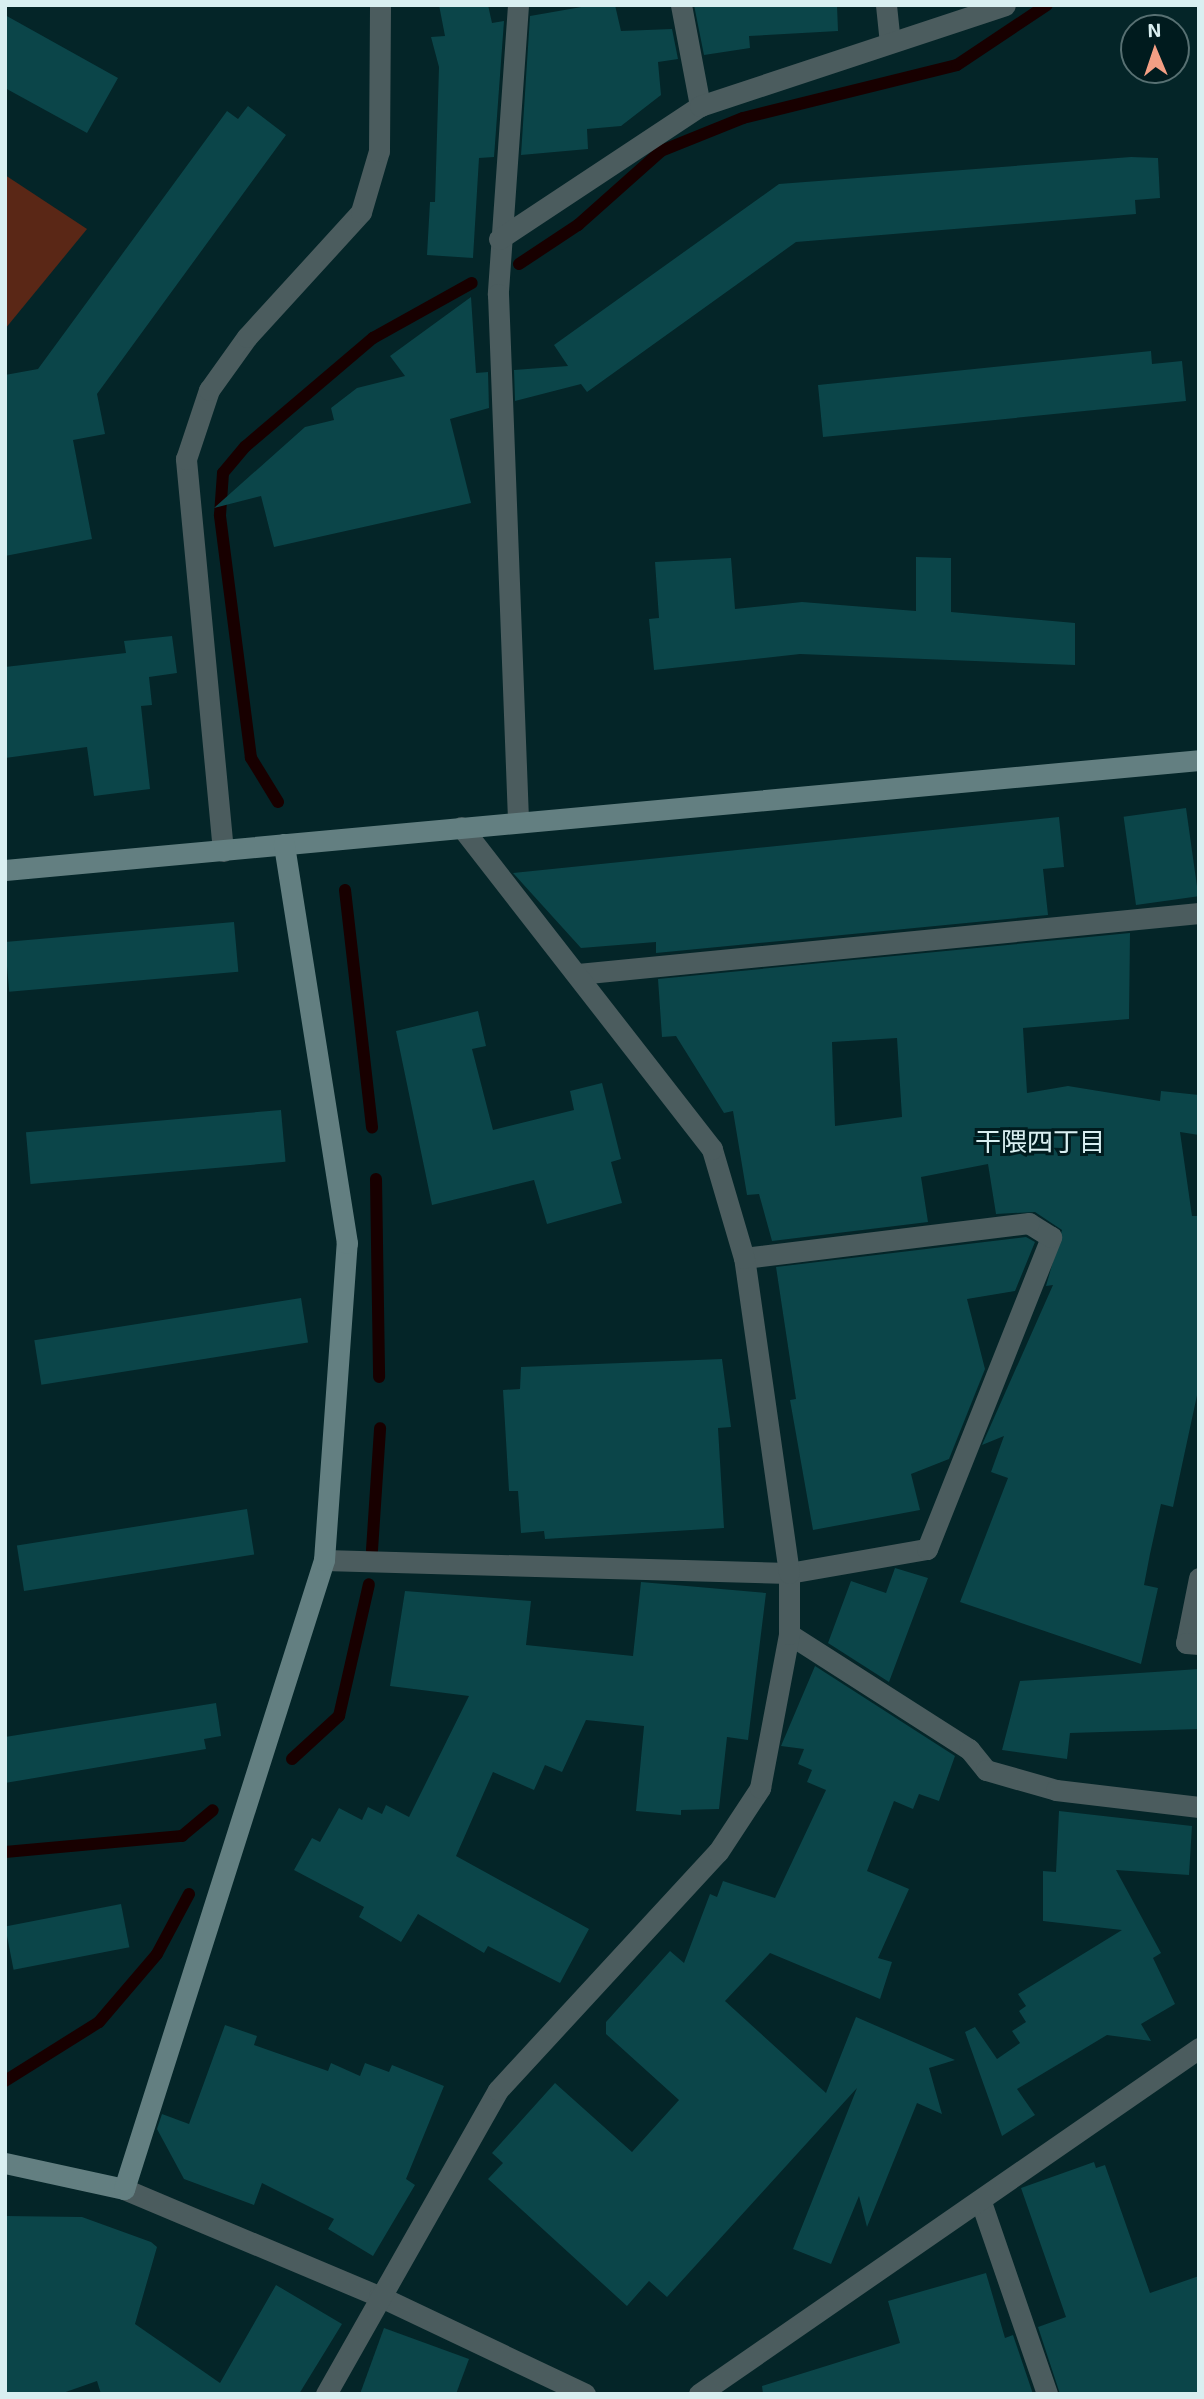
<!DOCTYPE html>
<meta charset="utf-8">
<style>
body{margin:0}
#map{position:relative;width:1204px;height:2399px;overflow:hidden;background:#042528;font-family:"Exo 2","Noto Sans JP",sans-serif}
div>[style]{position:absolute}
.green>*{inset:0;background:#5a2716}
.stream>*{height:12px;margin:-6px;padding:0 6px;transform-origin:6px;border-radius:6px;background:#180000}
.building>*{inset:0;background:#0b4549;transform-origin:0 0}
.street>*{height:21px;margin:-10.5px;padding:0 10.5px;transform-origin:10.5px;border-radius:10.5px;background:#4b5c5e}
.secondary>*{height:21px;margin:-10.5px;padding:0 10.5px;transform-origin:10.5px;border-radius:10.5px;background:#637f81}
span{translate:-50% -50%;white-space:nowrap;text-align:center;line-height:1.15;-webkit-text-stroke:6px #001b1e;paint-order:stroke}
.neighbourhood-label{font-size:26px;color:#d9eff1}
.frame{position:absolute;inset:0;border:7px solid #d9eff1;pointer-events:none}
.north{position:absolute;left:1120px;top:14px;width:70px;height:70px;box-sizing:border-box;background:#001b1e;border:2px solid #577072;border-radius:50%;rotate:358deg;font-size:19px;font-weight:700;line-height:28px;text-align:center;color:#d9eff1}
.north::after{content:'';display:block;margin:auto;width:24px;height:32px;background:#f39f84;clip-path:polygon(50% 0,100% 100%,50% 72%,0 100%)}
</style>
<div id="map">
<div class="green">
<div style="clip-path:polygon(5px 175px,87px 229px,5px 329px)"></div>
</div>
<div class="stream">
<div style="left:519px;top:264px;width:71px;rotate:-33.5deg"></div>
<div style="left:578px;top:225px;width:111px;rotate:-41.7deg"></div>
<div style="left:661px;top:151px;width:88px;rotate:-21.9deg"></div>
<div style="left:743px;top:118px;width:220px;rotate:-13.9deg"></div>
<div style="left:957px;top:65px;width:108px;rotate:-33.7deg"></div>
<div style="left:278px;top:802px;width:52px;rotate:-121.5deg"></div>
<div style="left:251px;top:758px;width:245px;rotate:-97.3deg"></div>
<div style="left:220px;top:515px;width:42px;rotate:-85.9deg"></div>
<div style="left:223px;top:473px;width:35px;rotate:-50deg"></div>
<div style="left:246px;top:446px;width:167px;rotate:-40.4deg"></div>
<div style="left:373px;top:338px;width:113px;rotate:-29.1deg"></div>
<div style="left:345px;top:890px;width:239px;rotate:83.5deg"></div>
<div style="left:376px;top:1179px;width:198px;rotate:89.1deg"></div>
<div style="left:372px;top:1550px;width:122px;rotate:-86.2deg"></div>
<div style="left:292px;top:1759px;width:64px;rotate:-42.5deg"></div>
<div style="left:339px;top:1716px;width:135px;rotate:-77.2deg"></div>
<div style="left:5px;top:1852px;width:178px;rotate:-5.2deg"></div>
<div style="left:182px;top:1836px;width:40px;rotate:-40deg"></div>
<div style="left:5px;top:2081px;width:111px;rotate:-32.1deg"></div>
<div style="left:99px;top:2022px;width:89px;rotate:-49.5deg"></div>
<div style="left:157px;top:1954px;width:68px;rotate:-61.9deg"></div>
</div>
<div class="building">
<div style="clip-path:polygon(439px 5px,488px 5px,492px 23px,504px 21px,494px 157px,479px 158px,473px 258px,427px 255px,430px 202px,435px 202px,439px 67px,431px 37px,445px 36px)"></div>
<div style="clip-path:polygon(593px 5px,615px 5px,621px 31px,672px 29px,678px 59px,658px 62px,661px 95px,621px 126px,587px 129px,588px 149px,521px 155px,530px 16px)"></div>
<div style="clip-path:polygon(694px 5px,837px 5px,838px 31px,749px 36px,750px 48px,704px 55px)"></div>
<div style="clip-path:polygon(5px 15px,118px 78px,87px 133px,5px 88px)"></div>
<div style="clip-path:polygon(248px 106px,286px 135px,97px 394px,105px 434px,73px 440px,92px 539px,5px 556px,5px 375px,38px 369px,227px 111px,238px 119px)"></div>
<div style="clip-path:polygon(1131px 157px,1158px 158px,1160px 198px,1135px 200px,1136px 214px,796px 242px,587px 392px,581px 384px,515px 401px,514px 370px,568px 366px,554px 345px,779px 184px)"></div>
<div style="clip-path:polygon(471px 297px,476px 373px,488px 372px,489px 408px,450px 419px,471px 503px,274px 547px,261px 496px,214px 508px,305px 427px,334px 420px,331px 408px,357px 388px,405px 376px,390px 356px)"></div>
<div style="clip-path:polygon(1151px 351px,1152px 364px,1182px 361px,1186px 401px,823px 437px,818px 385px)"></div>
<div style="clip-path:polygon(916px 557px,951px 558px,951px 612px,1075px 623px,1075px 665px,800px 654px,654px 670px,649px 619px,659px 618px,655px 562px,731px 558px,735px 609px,802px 602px,916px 611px)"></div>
<div style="clip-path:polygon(172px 636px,177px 673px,149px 677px,152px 705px,141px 706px,150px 789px,94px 796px,87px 747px,5px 758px,5px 667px,126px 653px,124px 641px)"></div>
<div style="left:1186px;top:808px;width:89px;height:63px;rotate:82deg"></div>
<div style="clip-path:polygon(1059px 817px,1064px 867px,1043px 869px,1048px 915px,656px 953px,656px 942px,581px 948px,513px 873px)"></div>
<div style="left:234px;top:922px;width:50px;height:230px;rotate:85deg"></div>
<div style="clip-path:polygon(evenodd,1130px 933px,1129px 1019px,1023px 1028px,1027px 1093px,1068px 1086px,1160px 1101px,1161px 1091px,1199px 1095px,1199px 1135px,1180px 1132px,1192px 1216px,1199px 1216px,1199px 1386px,1173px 1507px,1161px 1504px,1150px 1554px,1144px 1585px,1158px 1588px,1141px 1664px,960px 1602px,1008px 1478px,991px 1472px,1004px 1436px,982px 1445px,1053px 1285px,1046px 1286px,1062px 1230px,1035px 1212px,996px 1214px,988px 1164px,921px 1177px,928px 1222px,772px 1241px,759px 1194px,747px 1195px,733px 1111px,724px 1113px,676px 1036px,662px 1037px,658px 979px,1130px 933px,897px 1038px,902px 1117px,835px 1126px,832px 1042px,897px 1038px)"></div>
<div style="clip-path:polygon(478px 1011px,486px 1046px,472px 1049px,493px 1130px,574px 1110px,570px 1091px,602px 1083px,621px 1159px,611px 1162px,622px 1203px,547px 1224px,534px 1180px,432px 1205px,396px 1031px)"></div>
<div style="left:281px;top:1110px;width:52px;height:256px;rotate:85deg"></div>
<div style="clip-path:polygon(1026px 1237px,1035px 1242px,1015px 1291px,967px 1299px,985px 1369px,949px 1459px,911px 1474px,920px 1510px,813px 1530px,790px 1400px,796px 1399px,776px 1267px)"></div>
<div style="left:301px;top:1298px;width:45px;height:270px;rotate:81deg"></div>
<div style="clip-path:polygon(722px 1359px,731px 1427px,718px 1428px,724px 1528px,545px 1539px,544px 1531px,521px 1533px,518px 1491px,509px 1491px,503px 1390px,520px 1389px,521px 1367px)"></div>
<div style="left:247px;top:1509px;width:46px;height:233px;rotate:81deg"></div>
<div style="clip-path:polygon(895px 1568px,928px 1578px,889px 1682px,828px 1643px,851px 1581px,886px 1593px)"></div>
<div style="clip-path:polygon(641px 1582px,766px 1593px,748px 1740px,727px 1737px,719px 1809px,681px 1810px,681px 1815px,636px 1811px,644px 1726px,586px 1720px,562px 1772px,545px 1765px,534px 1790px,493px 1772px,456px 1856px,589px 1929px,560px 1983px,488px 1946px,484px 1953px,418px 1914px,401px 1942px,359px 1917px,364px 1907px,294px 1870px,312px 1838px,320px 1842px,339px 1808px,362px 1820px,368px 1807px,382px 1814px,386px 1805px,409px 1817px,469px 1696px,390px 1686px,405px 1591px,531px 1601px,526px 1645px,633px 1656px)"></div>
<div style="clip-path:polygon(815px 1666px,955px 1756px,939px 1801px,919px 1794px,913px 1809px,894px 1801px,867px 1871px,909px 1889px,878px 1958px,892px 1962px,880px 1999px,770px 1953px,725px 2001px,826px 2093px,856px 2017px,955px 2060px,929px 2068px,942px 2114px,917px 2103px,867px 2227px,859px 2196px,831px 2264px,793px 2249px,857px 2088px,667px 2297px,649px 2281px,627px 2306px,488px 2179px,503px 2163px,492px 2153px,555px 2083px,632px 2152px,679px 2100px,606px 2034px,606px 2022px,670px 1951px,684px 1963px,710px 1894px,717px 1897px,723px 1881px,775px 1898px,826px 1790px,807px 1782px,812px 1770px,798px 1764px,804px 1749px,781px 1746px)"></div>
<div style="clip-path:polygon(1199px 1669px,1199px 1729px,1070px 1733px,1067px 1759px,1002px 1750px,1020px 1681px)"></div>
<div style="clip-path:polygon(216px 1703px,221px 1736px,204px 1739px,206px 1749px,5px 1783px,5px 1737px)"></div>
<div style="clip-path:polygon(1059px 1811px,1192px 1826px,1189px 1875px,1116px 1870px,1161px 1953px,1153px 1958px,1175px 2004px,1141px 2024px,1151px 2041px,1107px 2035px,1017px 2089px,1035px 2115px,1002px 2136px,965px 2032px,975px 2027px,997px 2059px,1020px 2043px,1012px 2031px,1026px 2022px,1019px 2011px,1026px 2006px,1018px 1994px,1122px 1930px,1043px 1921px,1043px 1871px,1056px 1872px)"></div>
<div style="left:121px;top:1904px;width:44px;height:118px;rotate:79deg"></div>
<div style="clip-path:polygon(225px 2025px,257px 2036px,254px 2045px,328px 2071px,331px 2063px,360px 2076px,365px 2063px,389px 2072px,392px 2065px,444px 2086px,406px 2179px,415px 2185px,373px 2256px,328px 2229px,334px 2219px,262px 2183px,254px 2205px,184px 2179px,157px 2129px,162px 2114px,189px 2124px)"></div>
<div style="clip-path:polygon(1094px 2162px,1096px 2168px,1105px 2165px,1150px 2293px,1199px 2276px,1199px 2394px,1060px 2394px,1038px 2327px,1066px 2317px,1021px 2188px)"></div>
<div style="clip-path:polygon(5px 2216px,82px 2217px,151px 2242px,157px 2247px,135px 2324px,220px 2383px,276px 2285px,342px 2324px,299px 2394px,101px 2394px,97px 2381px,60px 2394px,5px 2394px)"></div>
<div style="clip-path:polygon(986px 2273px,1005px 2338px,1013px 2335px,1033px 2394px,763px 2394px,762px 2386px,900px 2343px,888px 2301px)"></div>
<div style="clip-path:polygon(384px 2328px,469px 2359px,456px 2394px,360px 2394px)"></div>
</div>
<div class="street">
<div style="left:518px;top:5px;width:290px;rotate:94deg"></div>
<div style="left:498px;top:294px;width:525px;rotate:87.82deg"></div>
<div style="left:681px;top:5px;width:103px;rotate:79.3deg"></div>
<div style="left:886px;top:5px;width:37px;rotate:84deg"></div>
<div style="left:499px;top:239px;width:241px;rotate:-33.5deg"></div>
<div style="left:700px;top:106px;width:321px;rotate:-18.3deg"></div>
<div style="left:223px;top:851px;width:394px;rotate:-95.4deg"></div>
<div style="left:186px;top:459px;width:73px;rotate:-71.6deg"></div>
<div style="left:209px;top:390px;width:65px;rotate:-54.4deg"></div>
<div style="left:247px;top:337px;width:169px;rotate:-47.6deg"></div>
<div style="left:361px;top:212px;width:64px;rotate:-73.6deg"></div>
<div style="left:379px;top:151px;width:146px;rotate:-89.6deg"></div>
<div style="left:578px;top:974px;width:624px;rotate:-5.61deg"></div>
<div style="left:324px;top:1560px;width:465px;rotate:1.6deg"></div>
<div style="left:789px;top:1573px;width:140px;rotate:-9.9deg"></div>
<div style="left:927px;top:1549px;width:336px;rotate:-68.3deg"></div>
<div style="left:1051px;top:1237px;width:26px;rotate:-148deg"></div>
<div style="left:1029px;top:1223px;width:287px;rotate:173deg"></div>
<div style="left:1199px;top:1578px;width:66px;rotate:101.3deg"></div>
<div style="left:1186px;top:1643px;width:13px;rotate:4deg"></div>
<div style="left:789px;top:1634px;width:214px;rotate:32.6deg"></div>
<div style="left:969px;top:1749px;width:27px;rotate:51deg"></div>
<div style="left:986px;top:1770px;width:73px;rotate:15.9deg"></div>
<div style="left:1056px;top:1790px;width:144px;rotate:6.8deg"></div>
<div style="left:124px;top:2189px;width:277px;rotate:22.8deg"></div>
<div style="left:379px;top:2296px;width:228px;rotate:25.4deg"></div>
<div style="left:981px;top:2202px;width:203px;rotate:71deg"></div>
<div style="left:326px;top:2394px;width:349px;rotate:-60.5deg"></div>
<div style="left:498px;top:2090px;width:324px;rotate:-47.3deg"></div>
<div style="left:718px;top:1852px;width:77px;rotate:-56.7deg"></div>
<div style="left:760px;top:1788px;width:157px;rotate:-79.3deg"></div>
<div style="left:789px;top:1634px;width:61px;rotate:-90deg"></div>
<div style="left:789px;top:1573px;width:318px;rotate:-98.1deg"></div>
<div style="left:744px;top:1258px;width:114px;rotate:-106.4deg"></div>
<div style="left:712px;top:1149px;width:408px;rotate:-127.9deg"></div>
<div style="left:699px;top:2394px;width:608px;rotate:-34.68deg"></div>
</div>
<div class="secondary">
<div style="left:5px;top:870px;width:1199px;rotate:-5.26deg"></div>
<div style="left:5px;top:2163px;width:122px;rotate:12.3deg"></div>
<div style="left:124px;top:2189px;width:660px;rotate:-72.36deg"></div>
<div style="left:324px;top:1560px;width:318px;rotate:-85.9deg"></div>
<div style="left:347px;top:1243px;width:404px;rotate:-99deg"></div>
</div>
<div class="neighbourhood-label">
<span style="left:1040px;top:1141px">干隈四丁目</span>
</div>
<div class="frame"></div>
<div class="north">N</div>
</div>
